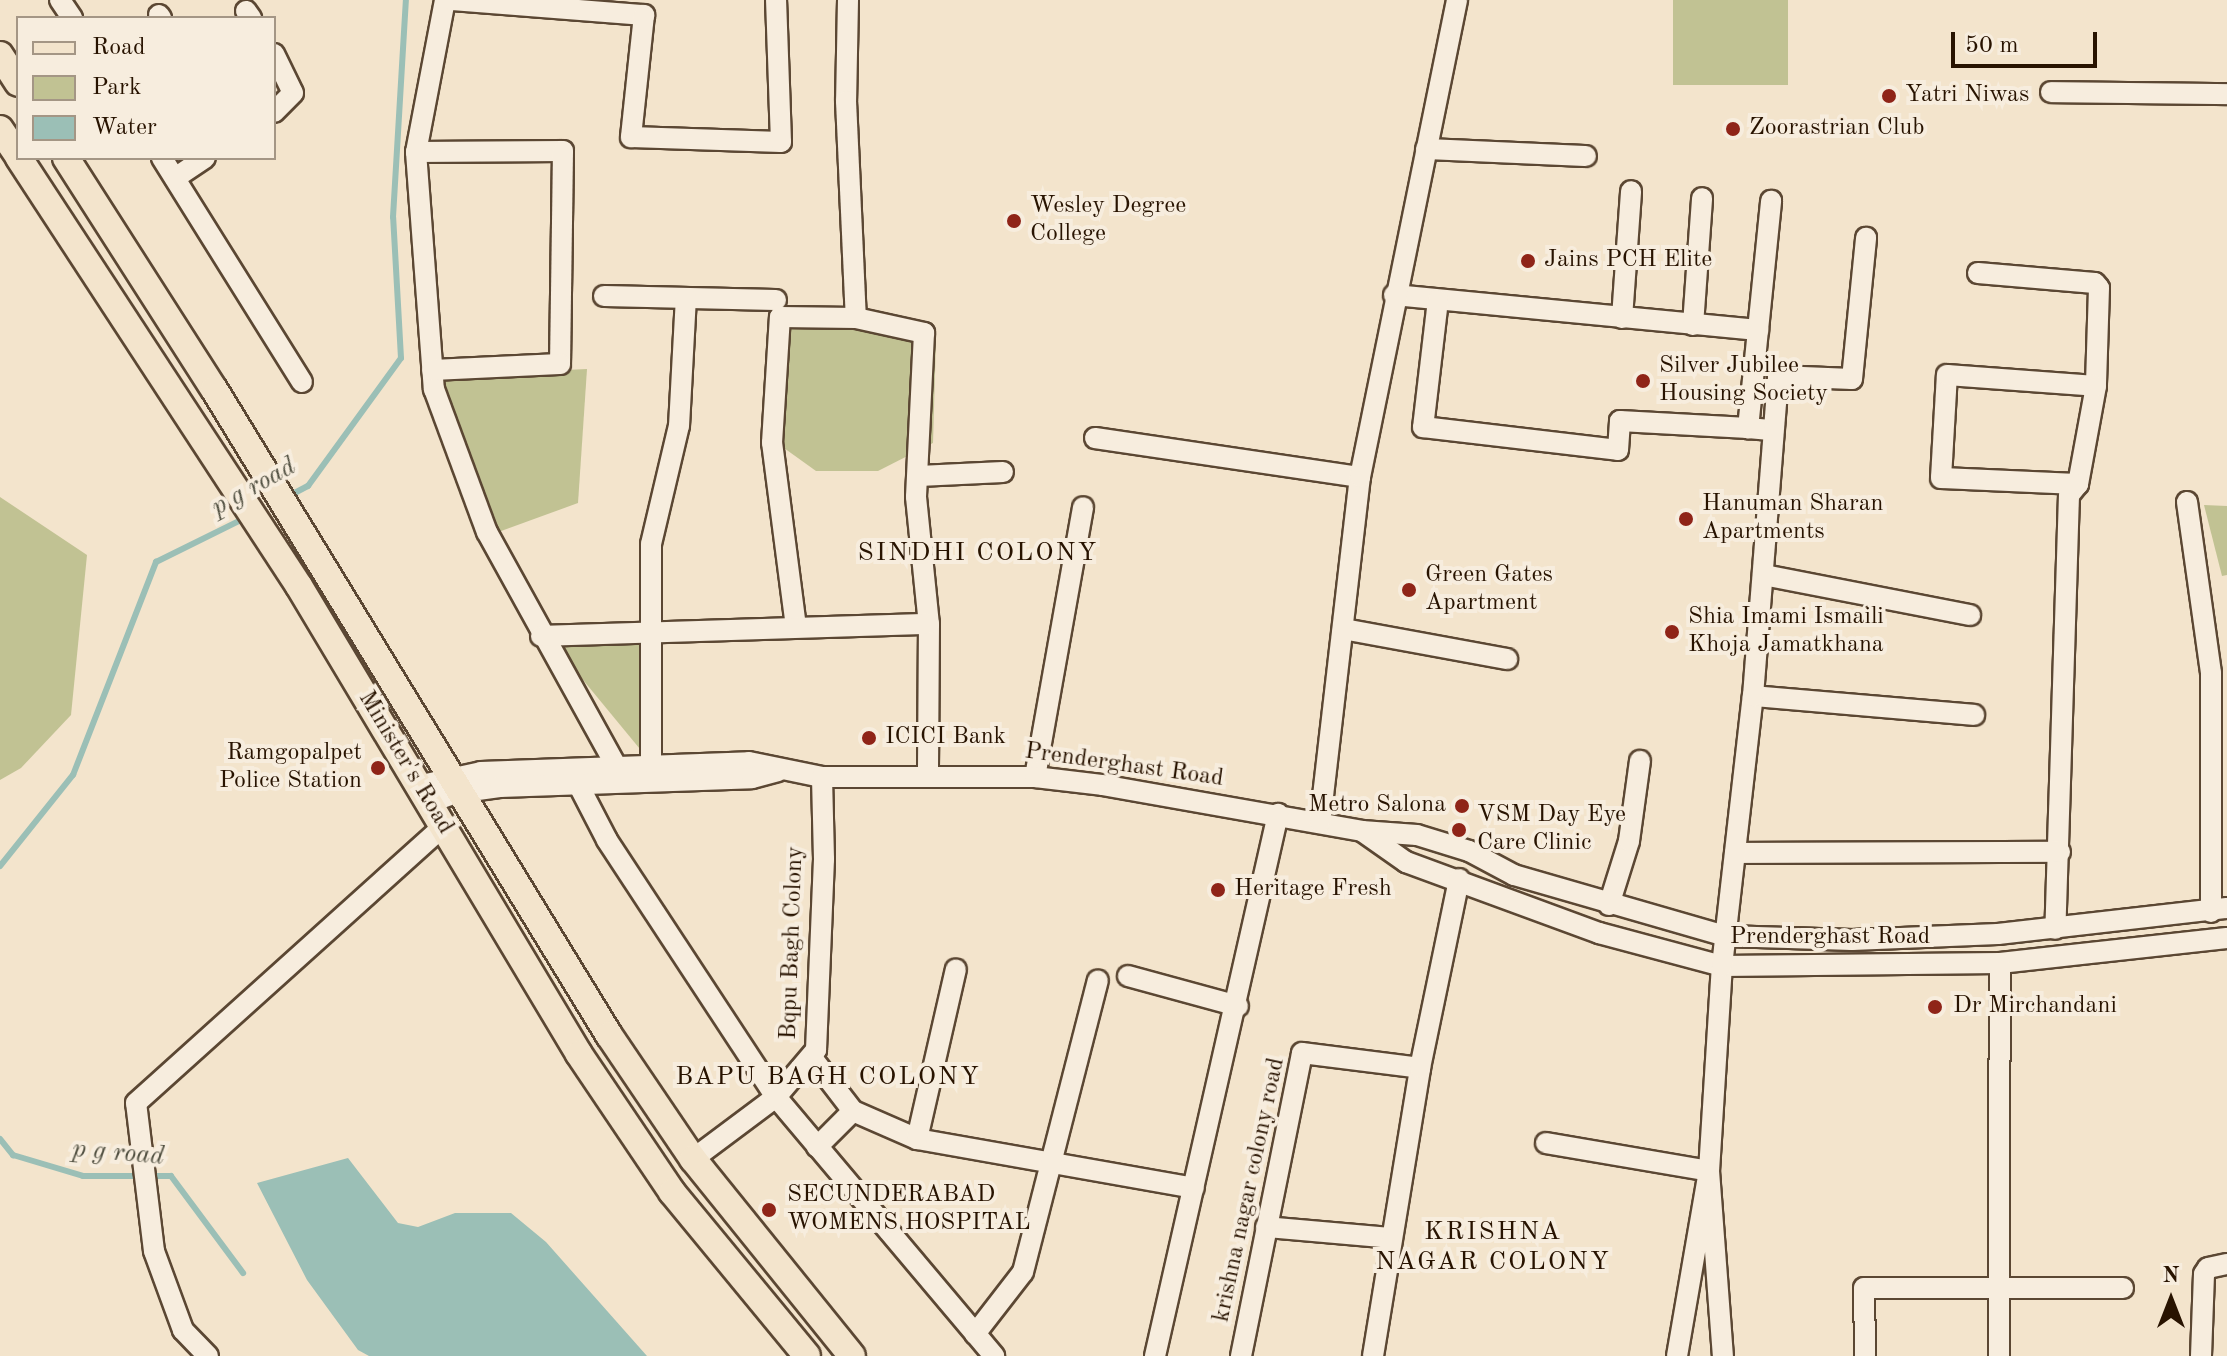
<!DOCTYPE html>
<style>
body{margin:0}
#map{position:relative;width:2227px;height:1356px;overflow:hidden;background:#f3e4cc;font-family:"Old Standard TT",serif}
div>[style]{position:absolute}
.green>*{inset:0;background:#c1c293;transform-origin:0 0}
.water>*{inset:0;background:#9bbfb6}
.stream>*{height:6px;margin:-3px;padding:0 3px;transform-origin:3px;border-radius:3px;background:#9bbfb6}
.roads{filter:drop-shadow(2px 0 #5b4733) drop-shadow(-2px 0 #5b4733) drop-shadow(0 2px #5b4733) drop-shadow(0 -2px #5b4733)}
.minor>*{height:20px;margin:-10px;padding:0 10px;transform-origin:10px;border-radius:10px;background:#f7edde}
.major>*{height:26px;margin:-13px;padding:0 13px;transform-origin:13px;border-radius:13px;background:#f3e4cc}
.dots>*{width:22px;height:22px;translate:-50% -50%;box-sizing:border-box;border:4px solid #f7edde;border-radius:50%}
span{translate:-50% -50%;white-space:nowrap;text-align:center;line-height:1.15;-webkit-text-stroke:8px #f7edde;paint-order:stroke}
.poi-label{font-size:24px;color:#281300}
.left{translate:0 -50%;text-align:left}
.right{translate:-100% -50%;text-align:right}
.street-label{font-size:24px;color:#281300}
.water-label{font-size:26px;color:#504f40;font-style:italic}
.neighbourhood-label{font-size:26px;color:#281300;letter-spacing:2px}
.legend{position:absolute;left:16px;top:16px;width:260px;height:144px;box-sizing:border-box;background:#f7edde;border:2px solid #a49685;margin:0;padding:10px 14px;list-style:none;font-size:24px;color:#281300}
.legend li{display:flex;align-items:center;gap:16px;height:40px}
.legend b{width:40px;border:2px solid #a49685}
.north{position:absolute;left:2131px;top:1260px;width:80px;height:80px;-webkit-text-stroke:6px #f7edde;paint-order:stroke;rotate:0deg;font-size:22px;font-weight:700;line-height:32px;text-align:center;color:#281300}
.north::after{content:'';display:block;margin:auto;width:28px;height:36px;background:#281300;clip-path:polygon(50% 0,100% 100%,50% 72%,0 100%)}
.scale{position:absolute;left:1951px;top:32px;width:146px;height:36px;box-sizing:border-box;border:4px solid #281300;border-top:0;padding-left:10px;font-size:24px;line-height:28px;white-space:nowrap;color:#281300;-webkit-text-stroke:6px #f7edde;paint-order:stroke}
</style>
<div id="map">
<div class="green">
<div style="left:1673px;top:0;width:115px;height:85px"></div>
<div style="clip-path:polygon(783px 322px,857px 324px,936px 339px,933px 443px,878px 471px,816px 471px,777px 443px)"></div>
<div style="clip-path:polygon(587px 369px,578px 503px,493px 534px,437px 376px)"></div>
<div style="clip-path:polygon(0 497px,87px 555px,71px 715px,21px 768px,0 780px)"></div>
<div style="clip-path:polygon(2204px 505px,2227px 506px,2227px 575px,2222px 576px)"></div>
<div style="clip-path:polygon(644px 630px,649px 760px,546px 635px)"></div>
</div>
<div class="water">
<div style="clip-path:polygon(348px 1158px,398px 1223px,418px 1227px,455px 1213px,511px 1213px,546px 1242px,647px 1356px,369px 1356px,358px 1350px,307px 1280px,257px 1183px)"></div>
</div>
<div class="stream">
<div style="left:287px;top:497px;width:24px;rotate:-28deg"></div>
<div style="left:308px;top:486px;width:158px;rotate:-54deg"></div>
<div style="left:401px;top:358px;width:141px;rotate:-93.2deg"></div>
<div style="left:393px;top:217px;width:217px;rotate:-86.6deg"></div>
<div style="left:0;top:866px;width:117px;rotate:-51.3deg"></div>
<div style="left:73px;top:775px;width:229px;rotate:-68.7deg"></div>
<div style="left:156px;top:562px;width:99px;rotate:-26.3deg"></div>
<div style="left:0;top:1139px;width:21px;rotate:51deg"></div>
<div style="left:13px;top:1155px;width:73px;rotate:16.7deg"></div>
<div style="left:83px;top:1176px;width:88px"></div>
<div style="left:171px;top:1176px;width:121px;rotate:53.4deg"></div>
</div>
<div class="roads">
<div class="minor">
<div style="left:60px;top:0;width:22px;rotate:56deg"></div>
<div style="left:445px;top:0;width:155px;rotate:100.8deg"></div>
<div style="left:416px;top:152px;width:238px;rotate:85.7deg"></div>
<div style="left:434px;top:389px;width:153px;rotate:69.7deg"></div>
<div style="left:487px;top:532px;width:267px;rotate:61.1deg"></div>
<div style="left:452px;top:0;width:193px;rotate:4.5deg"></div>
<div style="left:644px;top:15px;width:123px;rotate:96.1deg"></div>
<div style="left:631px;top:137px;width:150px;rotate:1.9deg"></div>
<div style="left:781px;top:142px;width:142px;rotate:-92deg"></div>
<div style="left:848px;top:0;width:101px;rotate:91.1deg"></div>
<div style="left:846px;top:101px;width:217px;rotate:87.4deg"></div>
<div style="left:246px;top:11px;width:9px;rotate:54deg"></div>
<div style="left:159px;top:15px;width:4px;rotate:56deg"></div>
<div style="left:274px;top:54px;width:43px;rotate:64deg"></div>
<div style="left:293px;top:93px;width:27px;rotate:135deg"></div>
<div style="left:2051px;top:92px;width:176px;rotate:0.7deg"></div>
<div style="left:1426px;top:149px;width:160px;rotate:2.5deg"></div>
<div style="left:416px;top:152px;width:147px;rotate:-0.4deg"></div>
<div style="left:563px;top:151px;width:213px;rotate:90.8deg"></div>
<div style="left:560px;top:364px;width:128px;rotate:177.3deg"></div>
<div style="left:162px;top:158px;width:264px;rotate:58deg"></div>
<div style="left:175px;top:178px;width:36px;rotate:-34deg"></div>
<div style="left:1978px;top:273px;width:117px;rotate:4.9deg"></div>
<div style="left:2095px;top:283px;width:6px;rotate:51deg"></div>
<div style="left:2099px;top:288px;width:98px;rotate:91.8deg"></div>
<div style="left:2096px;top:386px;width:100px;rotate:100.4deg"></div>
<div style="left:2078px;top:484px;width:14px;rotate:129deg"></div>
<div style="left:2069px;top:495px;width:434px;rotate:91.8deg"></div>
<div style="left:1394px;top:295px;width:366px;rotate:5.5deg"></div>
<div style="left:1758px;top:330px;width:99px;rotate:95.8deg"></div>
<div style="left:1748px;top:428px;width:25px;rotate:5deg"></div>
<div style="left:604px;top:296px;width:172px;rotate:1.3deg"></div>
<div style="left:1438px;top:300px;width:128px;rotate:96.7deg"></div>
<div style="left:1423px;top:427px;width:196px;rotate:6.7deg"></div>
<div style="left:1618px;top:450px;width:29px;rotate:-86deg"></div>
<div style="left:1620px;top:421px;width:128px;rotate:3.1deg"></div>
<div style="left:1622px;top:318px;width:127px;rotate:-85.9deg"></div>
<div style="left:1693px;top:325px;width:127px;rotate:-85.9deg"></div>
<div style="left:1758px;top:330px;width:130px;rotate:-84.2deg"></div>
<div style="left:1095px;top:438px;width:268px;rotate:8.4deg"></div>
<div style="left:919px;top:476px;width:84px;rotate:-2.7deg"></div>
<div style="left:2078px;top:484px;width:137px;rotate:-177.5deg"></div>
<div style="left:1941px;top:478px;width:103px;rotate:-86.7deg"></div>
<div style="left:1947px;top:375px;width:149px;rotate:4.2deg"></div>
<div style="left:2187px;top:502px;width:173px;rotate:82deg"></div>
<div style="left:2211px;top:673px;width:239px;rotate:90deg"></div>
<div style="left:1764px;top:575px;width:210px;rotate:11deg"></div>
<div style="left:796px;top:627px;width:186px;rotate:-97.4deg"></div>
<div style="left:772px;top:443px;width:126px;rotate:-86.4deg"></div>
<div style="left:780px;top:317px;width:76px;rotate:0.8deg"></div>
<div style="left:856px;top:318px;width:70px;rotate:12.4deg"></div>
<div style="left:924px;top:333px;width:164px;rotate:92.8deg"></div>
<div style="left:916px;top:497px;width:128px;rotate:84.2deg"></div>
<div style="left:929px;top:624px;width:152px;rotate:90.4deg"></div>
<div style="left:1343px;top:629px;width:167px;rotate:10.4deg"></div>
<div style="left:541px;top:636px;width:388px;rotate:-1.8deg"></div>
<div style="left:1753px;top:696px;width:222px;rotate:4.9deg"></div>
<div style="left:651px;top:766px;width:222px;rotate:-90deg"></div>
<div style="left:651px;top:544px;width:121px;rotate:-76.7deg"></div>
<div style="left:679px;top:426px;width:128px;rotate:-86.9deg"></div>
<div style="left:1035px;top:777px;width:274px;rotate:-79.9deg"></div>
<div style="left:578px;top:784px;width:63px;rotate:62.6deg"></div>
<div style="left:607px;top:840px;width:308px;rotate:56.7deg"></div>
<div style="left:776px;top:1097px;width:339px;rotate:49.9deg"></div>
<div style="left:417px;top:786px;width:66px;rotate:-12.3deg"></div>
<div style="left:481px;top:772px;width:268px;rotate:-2.1deg"></div>
<div style="left:749px;top:762px;width:75px;rotate:11.6deg"></div>
<div style="left:822px;top:777px;width:213px"></div>
<div style="left:1035px;top:777px;width:67px;rotate:6.8deg"></div>
<div style="left:1102px;top:785px;width:264px;rotate:10deg"></div>
<div style="left:1362px;top:831px;width:55px;rotate:4.2deg"></div>
<div style="left:1417px;top:835px;width:54px;rotate:17.1deg"></div>
<div style="left:1469px;top:851px;width:51px;rotate:28.1deg"></div>
<div style="left:1514px;top:875px;width:220px;rotate:16.1deg"></div>
<div style="left:1725px;top:936px;width:127px;rotate:1.8deg"></div>
<div style="left:1852px;top:940px;width:146px;rotate:-2.4deg"></div>
<div style="left:1998px;top:934px;width:230px;rotate:-6.5deg"></div>
<div style="left:428px;top:803px;width:30px;rotate:-20deg"></div>
<div style="left:456px;top:793px;width:44px;rotate:-7.8deg"></div>
<div style="left:500px;top:787px;width:252px;rotate:-2deg"></div>
<div style="left:752px;top:778px;width:27px;rotate:-15deg"></div>
<div style="left:1320px;top:822px;width:347px;rotate:-83.4deg"></div>
<div style="left:1360px;top:477px;width:487px;rotate:-78.5deg"></div>
<div style="left:1362px;top:831px;width:54px;rotate:35.2deg"></div>
<div style="left:1406px;top:862px;width:206px;rotate:20.2deg"></div>
<div style="left:1599px;top:933px;width:127px;rotate:15deg"></div>
<div style="left:1722px;top:966px;width:278px;rotate:-0.6deg"></div>
<div style="left:2000px;top:963px;width:228px;rotate:-6.3deg"></div>
<div style="left:1735px;top:853px;width:325px;rotate:-0.2deg"></div>
<div style="left:1609px;top:905px;width:67px;rotate:-72.6deg"></div>
<div style="left:1629px;top:841px;width:81px;rotate:-82.2deg"></div>
<div style="left:1128px;top:976px;width:114px;rotate:15.3deg"></div>
<div style="left:813px;top:1059px;width:66px;rotate:52.4deg"></div>
<div style="left:853px;top:1111px;width:70px;rotate:23.6deg"></div>
<div style="left:917px;top:1139px;width:281px;rotate:10deg"></div>
<div style="left:917px;top:1139px;width:174px;rotate:-77.1deg"></div>
<div style="left:1546px;top:1143px;width:165px;rotate:9.7deg"></div>
<div style="left:1709px;top:1171px;width:186px;rotate:85.7deg"></div>
<div style="left:817px;top:1147px;width:51px;rotate:-45deg"></div>
<div style="left:693px;top:1159px;width:104px;rotate:-36.8deg"></div>
<div style="left:776px;top:1097px;width:62px;rotate:-49.6deg"></div>
<div style="left:816px;top:1050px;width:191px;rotate:-87.6deg"></div>
<div style="left:824px;top:859px;width:82px;rotate:-91.4deg"></div>
<div style="left:1266px;top:1227px;width:126px;rotate:5deg"></div>
<div style="left:975px;top:1334px;width:78px;rotate:-52.3deg"></div>
<div style="left:1023px;top:1272px;width:301px;rotate:-75.6deg"></div>
<div style="left:208px;top:1356px;width:36px;rotate:-134deg"></div>
<div style="left:183px;top:1330px;width:84px;rotate:-110.2deg"></div>
<div style="left:154px;top:1251px;width:149px;rotate:-96.9deg"></div>
<div style="left:136px;top:1103px;width:413px;rotate:-42deg"></div>
<div style="left:1155px;top:1356px;width:556px;rotate:-77.21deg"></div>
<div style="left:1241px;top:1356px;width:309px;rotate:-78.6deg"></div>
<div style="left:1302px;top:1053px;width:119px;rotate:7.2deg"></div>
<div style="left:1373px;top:1356px;width:292px;rotate:-80.7deg"></div>
<div style="left:1420px;top:1068px;width:193px;rotate:-78.3deg"></div>
<div style="left:1677px;top:1356px;width:188px;rotate:-80.2deg"></div>
<div style="left:1709px;top:1171px;width:205px;rotate:-86.4deg"></div>
<div style="left:1722px;top:966px;width:272px;rotate:-83.5deg"></div>
<div style="left:1753px;top:696px;width:321px;rotate:-85.5deg"></div>
<div style="left:1778px;top:376px;width:74px;rotate:2.3deg"></div>
<div style="left:1852px;top:379px;width:142px;rotate:-84.3deg"></div>
<div style="left:1865px;top:1356px;width:68px;rotate:-90.8deg"></div>
<div style="left:1864px;top:1288px;width:259px"></div>
<div style="left:1999px;top:1356px;width:393px;rotate:-89.9deg"></div>
<div style="left:2201px;top:1356px;width:82px;rotate:-87.9deg"></div>
<div style="left:2204px;top:1274px;width:7px;rotate:-56deg"></div>
<div style="left:2208px;top:1268px;width:19px;rotate:-12deg"></div>
</div>
<div class="major">
<div style="left:0;top:55px;width:33px;rotate:57deg"></div>
<div style="left:0;top:129px;width:32px;rotate:56deg"></div>
<div style="left:19px;top:158px;width:511px;rotate:56.81deg"></div>
<div style="left:299px;top:586px;width:545px;rotate:59.11deg"></div>
<div style="left:579px;top:1054px;width:166px;rotate:56deg"></div>
<div style="left:672px;top:1192px;width:212px;rotate:50.5deg"></div>
<div style="left:66px;top:158px;width:274px;rotate:57.4deg"></div>
<div style="left:214px;top:389px;width:757px;rotate:58.56deg"></div>
<div style="left:609px;top:1035px;width:150px;rotate:55.9deg"></div>
<div style="left:693px;top:1159px;width:253px;rotate:51.1deg"></div>
</div>
</div>
<div class="dots">
<div style="left:1889px;top:96px;background:#8f2418"></div>
<div style="left:1733px;top:129px;background:#8f2418"></div>
<div style="left:1014px;top:221px;background:#8f2418"></div>
<div style="left:1528px;top:261px;background:#8f2418"></div>
<div style="left:1643px;top:381px;background:#8f2418"></div>
<div style="left:1686px;top:519px;background:#8f2418"></div>
<div style="left:1409px;top:590px;background:#8f2418"></div>
<div style="left:1672px;top:632px;background:#8f2418"></div>
<div style="left:869px;top:738px;background:#8f2418"></div>
<div style="left:378px;top:768px;background:#8f2418"></div>
<div style="left:1462px;top:806px;background:#8f2418"></div>
<div style="left:1459px;top:830px;background:#8f2418"></div>
<div style="left:1218px;top:890px;background:#8f2418"></div>
<div style="left:1935px;top:1007px;background:#8f2418"></div>
<div style="left:769px;top:1210px;background:#8f2418"></div>
</div>
<div class="poi-label">
<span class="left" style="left:1905px;top:96px">Yatri Niwas</span>
<span class="left" style="left:1749px;top:129px">Zoorastrian Club</span>
<span class="left" style="left:1030px;top:221px">Wesley Degree<br>College</span>
<span class="left" style="left:1544px;top:261px">Jains PCH Elite</span>
<span class="left" style="left:1659px;top:381px">Silver Jubilee<br>Housing Society</span>
<span class="left" style="left:1702px;top:519px">Hanuman Sharan<br>Apartments</span>
<span class="left" style="left:1425px;top:590px">Green Gates<br>Apartment</span>
<span class="left" style="left:1688px;top:632px">Shia Imami Ismaili<br>Khoja Jamatkhana</span>
<span class="left" style="left:885px;top:738px">ICICI Bank</span>
<span class="right" style="left:362px;top:768px">Ramgopalpet<br>Police Station</span>
<span class="right" style="left:1446px;top:806px">Metro Salona</span>
<span class="left" style="left:1477px;top:830px">VSM Day Eye<br>Care Clinic</span>
<span class="left" style="left:1234px;top:890px">Heritage Fresh</span>
<span class="left" style="left:1953px;top:1007px">Dr Mirchandani</span>
<span class="left" style="left:787px;top:1210px">SECUNDERABAD<br>WOMENS HOSPITAL</span>
</div>
<div class="street-label">
<span style="left:405px;top:763px;rotate:59deg">Minister's Road</span>
<span style="left:1124px;top:766px;rotate:8deg">Prenderghast Road</span>
<span style="left:1830px;top:938px">Prenderghast Road</span>
<span style="left:793px;top:943px;rotate:-88deg">Bqpu Bagh Colony</span>
<span style="left:1250px;top:1190px;rotate:-78deg">krishna nagar colony road</span>
</div>
<div class="water-label">
<span style="left:254px;top:488px;rotate:-29deg">p g road</span>
<span style="left:118px;top:1154px;rotate:5deg">p g road</span>
</div>
<div class="neighbourhood-label">
<span style="left:978px;top:554px">SINDHI COLONY</span>
<span style="left:828px;top:1078px">BAPU BAGH COLONY</span>
<span style="left:1493px;top:1248px">KRISHNA<br>NAGAR COLONY</span>
</div>
<ul class="legend">
<li><b style="height:10px;background:#f3e4cc"></b>Road</li>
<li><b style="height:22px;background:#c1c293"></b>Park</li>
<li><b style="height:22px;background:#9bbfb6"></b>Water</li>
</ul>
<div class="north">N</div>
<div class="scale">50 m</div>
</div>
